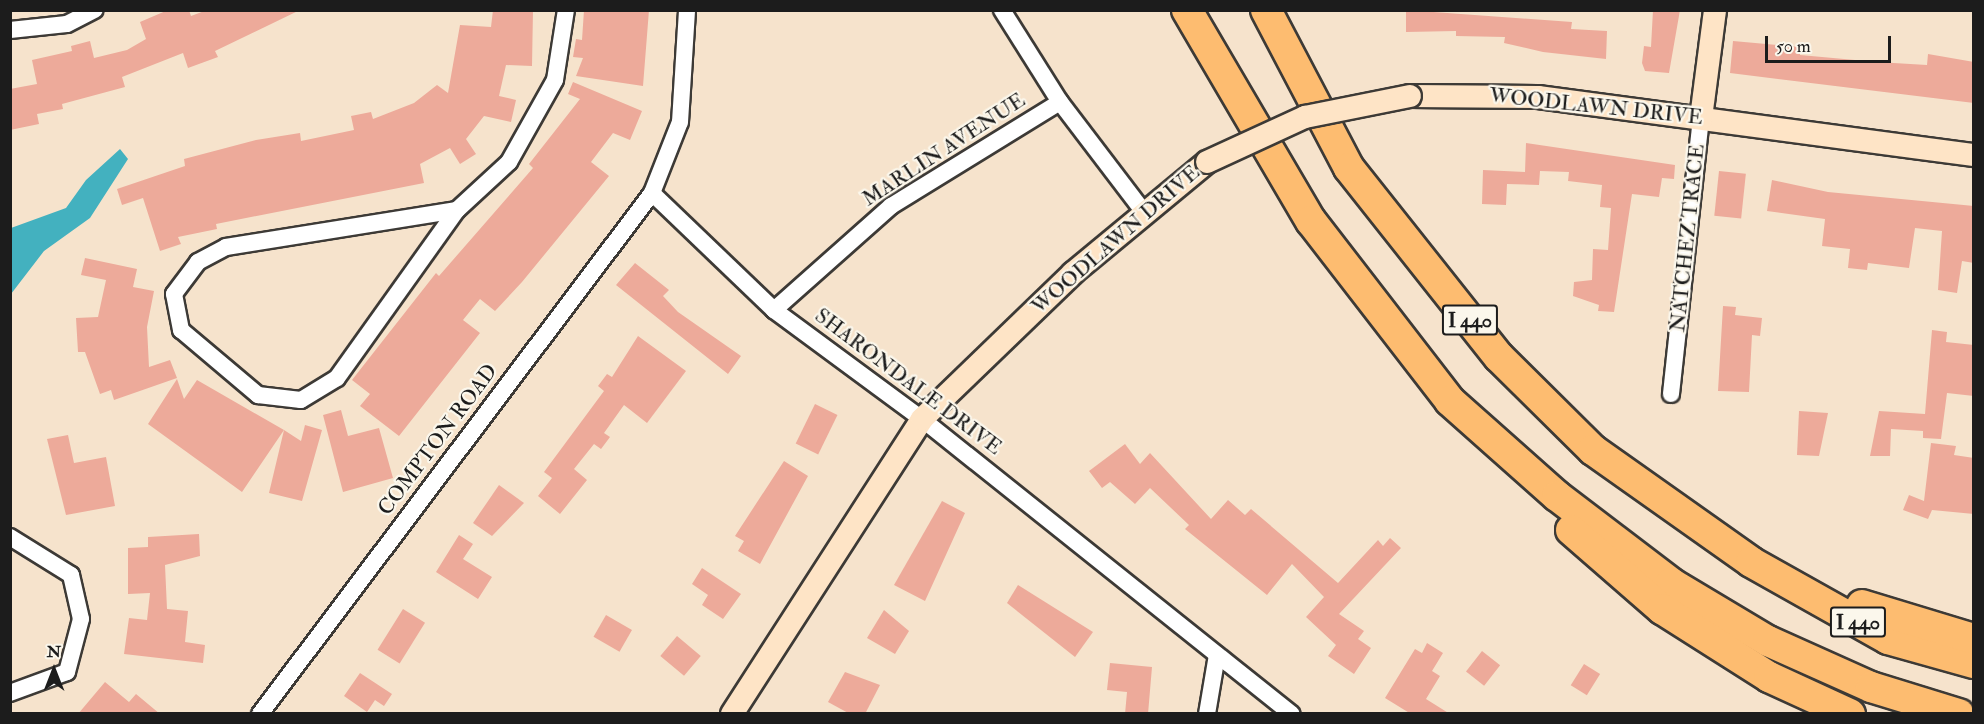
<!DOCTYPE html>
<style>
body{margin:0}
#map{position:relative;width:1984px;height:724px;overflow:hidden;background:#f6e3cc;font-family:"IM FELL Double Pica",serif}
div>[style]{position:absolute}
.water>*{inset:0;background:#43b1bf}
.building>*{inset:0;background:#edaa9a;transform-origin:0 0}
.roads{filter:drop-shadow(2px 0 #3d3a36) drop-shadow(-2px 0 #3d3a36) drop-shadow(0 2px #3d3a36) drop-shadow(0 -2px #3d3a36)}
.street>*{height:16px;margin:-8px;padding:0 8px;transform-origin:8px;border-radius:8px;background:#fff}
.secondary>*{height:22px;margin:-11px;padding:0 11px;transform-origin:11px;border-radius:11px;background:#fee4c6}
.highway>*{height:30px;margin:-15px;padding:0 15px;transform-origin:15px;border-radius:15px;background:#fdbc70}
.bridges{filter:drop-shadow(2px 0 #3d3a36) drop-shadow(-2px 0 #3d3a36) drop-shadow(0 2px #3d3a36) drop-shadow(0 -2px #3d3a36)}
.secondary-bridge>*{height:22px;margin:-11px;padding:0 11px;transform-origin:11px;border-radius:11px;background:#fee4c6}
span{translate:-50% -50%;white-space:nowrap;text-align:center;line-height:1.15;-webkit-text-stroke:4.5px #fbf7ec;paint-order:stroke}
.shield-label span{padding:2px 4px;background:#fbf7ec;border:2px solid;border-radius:4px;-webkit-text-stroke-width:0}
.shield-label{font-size:20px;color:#1c1c1c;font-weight:700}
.street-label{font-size:21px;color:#1c1c1c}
.frame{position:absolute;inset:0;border:12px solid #1c1c1c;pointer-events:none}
.north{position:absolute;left:24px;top:640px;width:60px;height:60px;-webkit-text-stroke:4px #fbf7ec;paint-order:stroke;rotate:0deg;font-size:16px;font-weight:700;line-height:24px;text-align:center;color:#1c1c1c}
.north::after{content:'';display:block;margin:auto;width:21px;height:27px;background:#1c1c1c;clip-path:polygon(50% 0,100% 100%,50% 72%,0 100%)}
.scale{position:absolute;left:1765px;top:36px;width:126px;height:27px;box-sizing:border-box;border:3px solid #1c1c1c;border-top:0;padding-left:8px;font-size:18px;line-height:21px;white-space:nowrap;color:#1c1c1c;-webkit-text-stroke:4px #fbf7ec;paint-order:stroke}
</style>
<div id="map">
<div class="water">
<div style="clip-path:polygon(120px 149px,128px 159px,90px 218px,44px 251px,11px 294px,11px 228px,66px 208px,86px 180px)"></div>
</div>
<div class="building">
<div style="clip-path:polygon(168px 10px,189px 10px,191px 16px,207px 10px,300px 10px,215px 51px,218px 57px,188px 68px,183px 53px,122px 77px,125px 87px,62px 104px,63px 109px,37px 114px,39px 124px,10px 130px,10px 89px,37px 84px,32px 60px,72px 51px,71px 46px,90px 41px,94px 58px,127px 50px,146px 39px,140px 22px)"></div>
<div style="clip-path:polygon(493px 10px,533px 10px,532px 66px,506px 65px,499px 96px,516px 100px,511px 122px,484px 116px,466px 139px,476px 154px,460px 164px,450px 148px,420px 164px,424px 183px,216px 224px,217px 229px,178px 237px,181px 244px,160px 251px,143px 198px,122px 205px,117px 189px,185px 166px,184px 159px,256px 140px,300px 133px,301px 141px,354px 130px,351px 116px,371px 112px,373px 119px,414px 103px,437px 85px,448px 93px,460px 25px,491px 27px)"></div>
<div style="clip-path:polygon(584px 10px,649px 10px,643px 86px,576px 76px,583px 58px,573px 57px,576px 39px,582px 40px)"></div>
<div style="clip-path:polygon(1406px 10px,1572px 22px,1571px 29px,1607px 31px,1606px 59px,1543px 52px,1504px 43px,1505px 37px,1456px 36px,1456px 31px,1406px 32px)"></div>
<div style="clip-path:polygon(1653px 10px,1680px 10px,1669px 73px,1645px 71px,1642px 63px,1644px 46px,1651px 47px)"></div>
<div style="clip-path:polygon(1733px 41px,1800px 47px,1800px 55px,1877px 62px,1927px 65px,1928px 54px,1974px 62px,1974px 103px,1730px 73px)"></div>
<div style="clip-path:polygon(573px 82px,642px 111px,630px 140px,613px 133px,591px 162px,609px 176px,522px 282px,495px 311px,480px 299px,463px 320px,480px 333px,399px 436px,360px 406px,370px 394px,352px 380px,436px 273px,439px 276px,533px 168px,529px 164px,580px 99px,568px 94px)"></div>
<div style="clip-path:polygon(1526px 143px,1675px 165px,1674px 179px,1662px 178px,1659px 197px,1632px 194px,1614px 312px,1598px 311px,1599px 305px,1573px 296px,1574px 282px,1592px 280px,1593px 249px,1608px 250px,1611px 208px,1600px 207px,1602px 185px,1568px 181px,1569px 172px,1540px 171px,1539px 185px,1507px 184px,1506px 205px,1482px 204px,1483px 170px,1525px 172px)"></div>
<div style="left:1719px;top:171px;width:27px;height:45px;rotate:6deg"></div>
<div style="clip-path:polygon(1772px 180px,1828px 192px,1974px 206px,1974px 263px,1962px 261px,1957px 293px,1938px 290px,1942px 231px,1915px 228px,1909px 268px,1868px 263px,1867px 270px,1848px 268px,1850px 249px,1822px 246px,1825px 219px,1767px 211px)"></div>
<div style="clip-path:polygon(85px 258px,137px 269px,133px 287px,154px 291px,147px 327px,149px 367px,170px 360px,177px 378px,114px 400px,111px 390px,100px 394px,85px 352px,78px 352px,76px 318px,98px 317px,106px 280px,81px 275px)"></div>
<div style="clip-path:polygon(635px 263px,669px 290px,663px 296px,678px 312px,741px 356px,728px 374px,616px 285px)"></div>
<div style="clip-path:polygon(1723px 306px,1736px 307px,1735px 315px,1762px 318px,1760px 336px,1752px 335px,1749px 392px,1718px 391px)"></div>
<div style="clip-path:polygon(1932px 330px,1947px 332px,1946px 342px,1974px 345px,1974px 396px,1947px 393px,1941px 439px,1923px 438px,1923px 431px,1891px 429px,1890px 456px,1870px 456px,1879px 411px,1925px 414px)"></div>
<div style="clip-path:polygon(638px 336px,686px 371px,647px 423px,624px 405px,604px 433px,610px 437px,601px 449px,594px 444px,574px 469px,587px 480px,560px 514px,538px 496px,552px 478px,544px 472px,604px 391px,598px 386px,607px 374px,612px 377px)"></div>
<div style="clip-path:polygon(177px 379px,184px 399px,197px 380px,284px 430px,242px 492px,148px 424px)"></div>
<div style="left:815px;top:404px;width:25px;height:44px;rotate:26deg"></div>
<div style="clip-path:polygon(341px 410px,348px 436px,379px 428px,393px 478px,343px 492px,323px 415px)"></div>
<div style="clip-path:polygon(1799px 411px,1828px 413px,1819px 456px,1797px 455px)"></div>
<div style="clip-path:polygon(305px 425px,322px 430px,302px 501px,269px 493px,284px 430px,301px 441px)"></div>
<div style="clip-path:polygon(68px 435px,74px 463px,106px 457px,115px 506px,66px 515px,47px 439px)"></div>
<div style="clip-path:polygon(1931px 443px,1956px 446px,1954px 455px,1974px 458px,1974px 514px,1932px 510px,1928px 519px,1903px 510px,1909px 495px,1924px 501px)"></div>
<div style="clip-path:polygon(1125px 444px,1140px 464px,1150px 453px,1211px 519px,1228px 500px,1245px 515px,1251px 509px,1338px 583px,1378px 540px,1383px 546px,1390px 538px,1401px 548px,1339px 614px,1364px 631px,1358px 639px,1371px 648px,1354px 674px,1328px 656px,1336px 645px,1306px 617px,1324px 597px,1292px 564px,1267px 595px,1185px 529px,1189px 525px,1150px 488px,1135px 504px,1110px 482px,1102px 488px,1089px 471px)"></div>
<div style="clip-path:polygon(784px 461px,808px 476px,760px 564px,738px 551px,744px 541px,735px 536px)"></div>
<div style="clip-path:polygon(499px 485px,524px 503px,492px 536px,473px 523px)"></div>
<div style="clip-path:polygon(942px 501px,965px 513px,925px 601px,894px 585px)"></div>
<div style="clip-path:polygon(199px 534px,200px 556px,165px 565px,167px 609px,188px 611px,185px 642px,205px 645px,203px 663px,124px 654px,129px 618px,147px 620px,150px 593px,128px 594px,128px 548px,148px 547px,148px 537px)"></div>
<div style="clip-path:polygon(459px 535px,473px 544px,463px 559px,492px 577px,478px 599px,436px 572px)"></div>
<div style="clip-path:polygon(702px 568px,741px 594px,723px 619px,702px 605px,708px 595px,692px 584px)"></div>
<div style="clip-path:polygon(1018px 585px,1093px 632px,1075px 657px,1007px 603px)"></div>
<div style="left:403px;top:609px;width:26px;height:48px;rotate:32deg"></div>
<div style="clip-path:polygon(884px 610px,909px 631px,895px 654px,867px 638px)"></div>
<div style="left:606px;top:615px;width:30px;height:25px;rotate:30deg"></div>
<div style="left:677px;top:636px;width:31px;height:26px;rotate:40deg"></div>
<div style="clip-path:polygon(1427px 643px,1443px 653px,1432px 671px,1440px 676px,1426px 699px,1450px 714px,1411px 714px,1385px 698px,1415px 649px,1422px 653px)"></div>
<div style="left:1482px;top:651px;width:23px;height:26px;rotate:38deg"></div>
<div style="clip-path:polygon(1110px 663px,1152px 667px,1148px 714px,1125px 714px,1127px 692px,1107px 690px)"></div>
<div style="left:1584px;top:664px;width:19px;height:25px;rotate:32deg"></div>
<div style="clip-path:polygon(845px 672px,880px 685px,865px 714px,850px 714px,828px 702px)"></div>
<div style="clip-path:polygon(360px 673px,392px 694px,384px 706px,375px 700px,367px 712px,344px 696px)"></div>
<div style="clip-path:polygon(105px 682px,129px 702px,136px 694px,160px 714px,78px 714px)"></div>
</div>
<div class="roads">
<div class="street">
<div style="left:1002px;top:10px;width:109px;rotate:57.8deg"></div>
<div style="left:1060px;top:102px;width:137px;rotate:52.7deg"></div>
<div style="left:10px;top:30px;width:57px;rotate:-6deg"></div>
<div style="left:67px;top:24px;width:31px;rotate:-27deg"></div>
<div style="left:652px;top:193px;width:169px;rotate:43.8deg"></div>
<div style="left:774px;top:310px;width:184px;rotate:36.4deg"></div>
<div style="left:922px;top:419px;width:473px;rotate:38.6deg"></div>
<div style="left:457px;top:210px;width:234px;rotate:170.9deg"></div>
<div style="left:226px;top:247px;width:32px;rotate:152deg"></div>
<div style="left:198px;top:262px;width:40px;rotate:127deg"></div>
<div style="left:174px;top:294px;width:37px;rotate:79deg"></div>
<div style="left:181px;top:330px;width:101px;rotate:40.2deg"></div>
<div style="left:258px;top:395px;width:43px;rotate:6.6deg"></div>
<div style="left:301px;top:400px;width:42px;rotate:-31.4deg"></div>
<div style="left:337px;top:378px;width:206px;rotate:-54.5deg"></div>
<div style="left:457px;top:210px;width:71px;rotate:-42.7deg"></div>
<div style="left:509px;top:162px;width:94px;rotate:-60.7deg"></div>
<div style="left:555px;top:80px;width:71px;rotate:-81.1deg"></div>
<div style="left:774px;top:310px;width:157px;rotate:-41.6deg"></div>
<div style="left:891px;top:206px;width:198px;rotate:-31.6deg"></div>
<div style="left:1671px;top:394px;width:278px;rotate:-83.8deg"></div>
<div style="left:10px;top:537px;width:72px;rotate:31.9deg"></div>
<div style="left:71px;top:575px;width:45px;rotate:77.2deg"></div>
<div style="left:81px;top:619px;width:55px;rotate:104.8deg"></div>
<div style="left:67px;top:672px;width:61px;rotate:159.8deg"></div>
<div style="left:260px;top:714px;width:652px;rotate:-53.04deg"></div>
<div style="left:652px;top:193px;width:76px;rotate:-68.5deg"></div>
<div style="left:680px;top:122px;width:112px;rotate:-86.4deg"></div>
<div style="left:1207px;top:714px;width:60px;rotate:-80.4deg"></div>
</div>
<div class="secondary">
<div style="left:1410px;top:96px;width:128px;rotate:0.4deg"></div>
<div style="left:1538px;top:97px;width:440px;rotate:7.6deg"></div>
<div style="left:1701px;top:118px;width:109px;rotate:-82.6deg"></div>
<div style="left:732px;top:714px;width:351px;rotate:-57.2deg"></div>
<div style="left:922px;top:419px;width:210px;rotate:-44deg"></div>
<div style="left:1073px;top:273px;width:174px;rotate:-39.6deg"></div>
</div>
<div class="highway">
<div style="left:1187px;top:10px;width:245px;rotate:59.6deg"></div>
<div style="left:1311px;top:221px;width:227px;rotate:52.3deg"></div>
<div style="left:1450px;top:401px;width:143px;rotate:41.6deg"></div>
<div style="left:1557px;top:496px;width:143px;rotate:37.3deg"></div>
<div style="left:1671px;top:583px;width:113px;rotate:30.9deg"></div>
<div style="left:1768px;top:641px;width:113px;rotate:24.1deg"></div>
<div style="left:1871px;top:687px;width:92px;rotate:17.1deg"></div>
<div style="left:1266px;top:10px;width:178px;rotate:62.3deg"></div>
<div style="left:1349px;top:168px;width:241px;rotate:51.6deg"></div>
<div style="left:1499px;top:357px;width:132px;rotate:44.7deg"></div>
<div style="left:1593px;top:450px;width:194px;rotate:35.3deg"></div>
<div style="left:1751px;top:562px;width:157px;rotate:29.3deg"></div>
<div style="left:1888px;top:639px;width:89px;rotate:15.6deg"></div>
<div style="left:1571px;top:530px;width:121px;rotate:41deg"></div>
<div style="left:1662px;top:609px;width:127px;rotate:32.4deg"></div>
<div style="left:1769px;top:677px;width:89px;rotate:24.6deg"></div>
<div style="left:1862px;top:605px;width:117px;rotate:16.9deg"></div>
</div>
</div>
<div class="bridges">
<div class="secondary-bridge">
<div style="left:1207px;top:162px;width:108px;rotate:-24.7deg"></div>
<div style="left:1305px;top:117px;width:107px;rotate:-11.3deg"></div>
</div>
</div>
<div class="shield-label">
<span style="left:1470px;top:320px">I 440</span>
<span style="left:1858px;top:622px">I 440</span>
</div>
<div class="street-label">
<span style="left:1596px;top:107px;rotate:6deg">WOODLAWN DRIVE</span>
<span style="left:944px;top:150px;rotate:-33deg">MARLIN AVENUE</span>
<span style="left:1688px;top:238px;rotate:-84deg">NATCHEZ TRACE</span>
<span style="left:1116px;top:240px;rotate:-41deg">WOODLAWN DRIVE</span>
<span style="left:908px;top:382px;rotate:37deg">SHARONDALE DRIVE</span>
<span style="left:438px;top:440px;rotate:-53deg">COMPTON ROAD</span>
</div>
<div class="frame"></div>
<div class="north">N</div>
<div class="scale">50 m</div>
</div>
